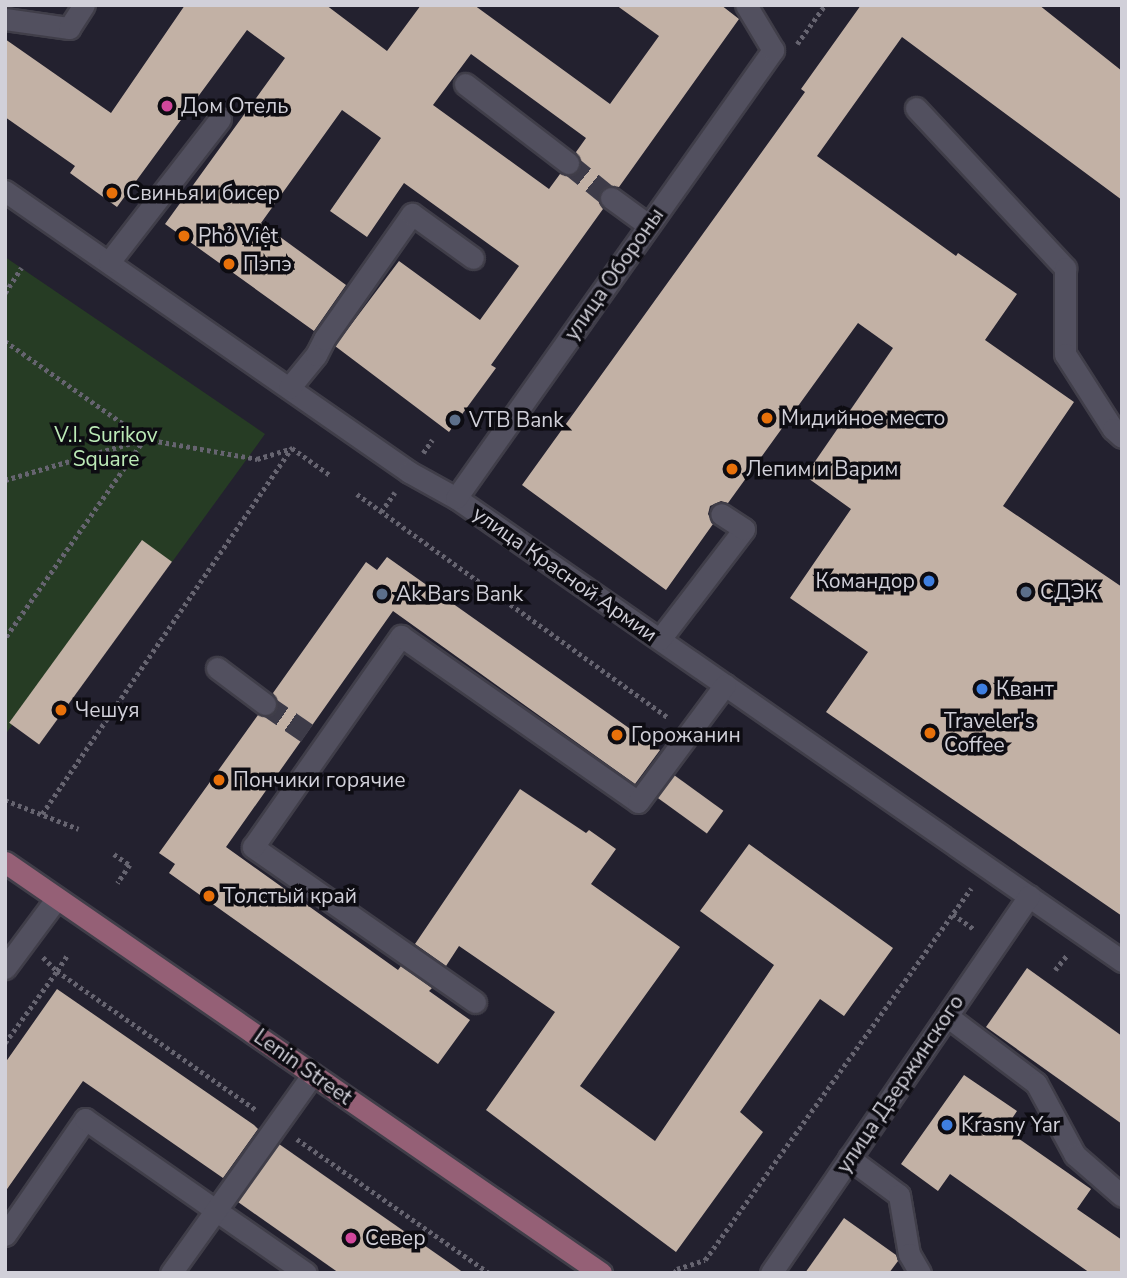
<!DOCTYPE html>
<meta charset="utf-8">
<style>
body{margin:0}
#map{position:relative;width:1127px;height:1278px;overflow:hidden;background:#23212f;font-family:"Nunito Sans",sans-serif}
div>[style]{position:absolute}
.green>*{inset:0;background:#263c24}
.building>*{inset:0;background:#c2b1a5;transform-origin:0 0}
.minor-tunnel>*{height:21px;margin-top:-10.5px;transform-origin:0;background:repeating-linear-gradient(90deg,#3d3b48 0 21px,transparent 0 31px)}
.path>*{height:4.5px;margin-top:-2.25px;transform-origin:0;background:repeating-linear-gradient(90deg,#666470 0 3.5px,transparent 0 7px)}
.roads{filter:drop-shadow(2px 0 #403e49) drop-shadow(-2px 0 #403e49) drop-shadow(0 2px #403e49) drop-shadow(0 -2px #403e49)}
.minor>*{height:21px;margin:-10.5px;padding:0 10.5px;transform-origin:10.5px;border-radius:10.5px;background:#52505f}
.major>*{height:21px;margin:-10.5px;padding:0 10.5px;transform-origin:10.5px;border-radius:10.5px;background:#956076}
.dots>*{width:19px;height:19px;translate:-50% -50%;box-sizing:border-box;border:4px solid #0d0c12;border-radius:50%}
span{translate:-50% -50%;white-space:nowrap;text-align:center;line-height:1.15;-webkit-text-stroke:7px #0d0c12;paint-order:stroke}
.poi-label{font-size:21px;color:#d1d0d9}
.left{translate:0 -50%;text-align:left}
.right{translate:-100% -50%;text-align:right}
.street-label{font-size:21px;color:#d1d0d9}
.park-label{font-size:21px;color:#bceab7}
.frame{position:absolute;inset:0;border:7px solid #d1d0d9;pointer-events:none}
</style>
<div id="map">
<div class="green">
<div style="clip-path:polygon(5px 257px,265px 434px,172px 562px,141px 541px,5px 735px)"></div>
</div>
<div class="building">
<div style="clip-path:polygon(evenodd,185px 5px,326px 5px,387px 51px,421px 5px,474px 5px,610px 104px,659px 36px,616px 5px,721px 5px,739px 19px,619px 187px,606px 186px,600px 191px,599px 203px,603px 209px,491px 365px,496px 368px,449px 432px,335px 346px,399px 261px,480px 320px,519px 266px,404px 183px,367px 237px,330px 211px,381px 138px,342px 110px,261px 223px,346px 285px,314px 331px,165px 224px,285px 58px,247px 30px,117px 207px,70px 173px,75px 166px,5px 117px,5px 39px,111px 113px,185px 5px,471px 54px,586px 138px,576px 152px,581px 164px,578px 171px,567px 176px,560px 174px,549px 189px,433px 105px,471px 54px)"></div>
<div style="clip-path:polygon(861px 5px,1039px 5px,1122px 71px,1122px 200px,902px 37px,817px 156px,956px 256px,958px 253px,1017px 294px,985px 340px,1074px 402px,1003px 506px,1122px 587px,1122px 916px,826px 712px,868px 652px,790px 598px,851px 509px,805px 476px,893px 348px,858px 323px,728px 503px,721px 501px,710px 506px,708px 514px,713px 524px,666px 590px,522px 485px,805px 92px,801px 89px)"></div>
<div style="left:142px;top:540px;width:37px;height:226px;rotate:36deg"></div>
<div style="clip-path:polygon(387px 557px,660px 750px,635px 784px,393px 611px,226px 847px,398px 970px,401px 966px,432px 988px,429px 991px,470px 1020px,438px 1064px,169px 873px,175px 864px,159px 853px,258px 715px,270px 716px,276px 711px,277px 700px,273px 693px,366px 562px,377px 570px)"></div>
<div style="left:674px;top:775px;width:61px;height:28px;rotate:36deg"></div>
<div style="clip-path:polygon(520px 789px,586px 833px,589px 830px,616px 849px,591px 884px,680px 947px,580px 1086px,655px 1141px,774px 965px,700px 911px,749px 844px,893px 948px,844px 1016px,820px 999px,740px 1112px,763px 1132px,676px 1252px,486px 1110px,555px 1012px,459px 946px,446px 966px,415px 944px)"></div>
<div style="clip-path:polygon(1027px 968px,1122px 1036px,1122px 1124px,986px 1027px)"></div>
<div style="clip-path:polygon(57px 989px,254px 1125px,258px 1129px,223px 1178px,83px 1081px,5px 1192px,5px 1063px)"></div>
<div style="clip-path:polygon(964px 1075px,1017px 1111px,1005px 1129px,1091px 1189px,1077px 1209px,1122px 1240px,1122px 1273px,1090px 1273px,950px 1174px,938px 1191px,901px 1164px)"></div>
<div style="clip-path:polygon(279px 1144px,464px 1273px,339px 1273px,238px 1202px)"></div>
<div style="clip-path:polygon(844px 1218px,896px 1255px,898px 1261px,889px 1273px,805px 1273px)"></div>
</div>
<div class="minor-tunnel">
<div style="left:568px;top:163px;width:55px;rotate:39.1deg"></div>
<div style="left:265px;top:704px;width:51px;rotate:34.6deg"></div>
</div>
<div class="path">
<div style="left:797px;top:44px;width:48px;rotate:-54.3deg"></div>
<div style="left:5px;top:293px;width:30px;rotate:-57deg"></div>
<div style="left:5px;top:341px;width:171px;rotate:35deg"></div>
<div style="left:145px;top:439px;width:244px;rotate:125deg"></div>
<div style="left:423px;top:453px;width:16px;rotate:-55deg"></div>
<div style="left:5px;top:480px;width:146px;rotate:-16.3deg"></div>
<div style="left:145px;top:439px;width:114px;rotate:10.1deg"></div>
<div style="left:257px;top:459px;width:37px;rotate:-17deg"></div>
<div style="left:292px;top:448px;width:47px;rotate:35.4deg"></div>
<div style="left:357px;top:494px;width:384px;rotate:35.7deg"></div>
<div style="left:381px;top:512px;width:24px;rotate:-55deg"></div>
<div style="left:5px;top:800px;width:79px;rotate:21.4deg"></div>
<div style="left:42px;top:814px;width:443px;rotate:-55.7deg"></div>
<div style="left:114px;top:854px;width:19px;rotate:35deg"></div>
<div style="left:130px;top:865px;width:22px;rotate:124deg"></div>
<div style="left:953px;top:914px;width:27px;rotate:36deg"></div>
<div style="left:43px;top:957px;width:20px;rotate:45deg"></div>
<div style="left:57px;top:971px;width:20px;rotate:-57deg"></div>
<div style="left:1055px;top:970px;width:19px;rotate:-51deg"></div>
<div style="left:5px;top:1043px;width:89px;rotate:-54.2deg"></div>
<div style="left:57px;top:971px;width:243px;rotate:34.9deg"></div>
<div style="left:297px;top:1139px;width:234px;rotate:34.9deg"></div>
<div style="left:674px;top:1273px;width:5px;rotate:-53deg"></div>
<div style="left:677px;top:1269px;width:29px;rotate:-18deg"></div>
<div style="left:705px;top:1260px;width:457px;rotate:-54.4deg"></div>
</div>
<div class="roads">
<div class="minor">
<div style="left:5px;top:19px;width:65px;rotate:8deg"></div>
<div style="left:69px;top:28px;width:27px;rotate:-57deg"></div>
<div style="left:465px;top:84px;width:130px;rotate:37.5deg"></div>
<div style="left:916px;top:108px;width:219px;rotate:47deg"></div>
<div style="left:1065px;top:268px;width:86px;rotate:90deg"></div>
<div style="left:1065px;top:354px;width:89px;rotate:57.4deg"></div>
<div style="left:1113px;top:429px;width:12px;rotate:42deg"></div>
<div style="left:5px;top:191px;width:492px;rotate:34.8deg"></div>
<div style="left:409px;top:472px;width:54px;rotate:29deg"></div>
<div style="left:456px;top:498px;width:811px;rotate:34.81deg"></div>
<div style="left:611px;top:198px;width:46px;rotate:36.1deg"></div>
<div style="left:109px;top:262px;width:181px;rotate:-52.2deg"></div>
<div style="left:289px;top:388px;width:43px;rotate:-50.7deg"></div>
<div style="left:316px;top:355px;width:18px;rotate:-63deg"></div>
<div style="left:324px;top:339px;width:153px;rotate:-54.9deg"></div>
<div style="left:412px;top:214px;width:75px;rotate:35.8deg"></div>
<div style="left:456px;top:498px;width:549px;rotate:-54.72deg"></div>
<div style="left:773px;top:50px;width:52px;rotate:-121deg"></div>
<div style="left:660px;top:639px;width:138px;rotate:-52.6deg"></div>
<div style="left:744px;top:529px;width:27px;rotate:-147deg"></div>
<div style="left:217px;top:668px;width:60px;rotate:36.9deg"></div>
<div style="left:5px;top:968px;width:87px;rotate:-53.4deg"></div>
<div style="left:475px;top:1002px;width:271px;rotate:-145.1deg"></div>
<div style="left:253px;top:847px;width:258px;rotate:-55deg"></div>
<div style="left:401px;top:636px;width:289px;rotate:35deg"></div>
<div style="left:638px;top:802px;width:146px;rotate:-53.4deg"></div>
<div style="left:947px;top:1016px;width:111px;rotate:37deg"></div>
<div style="left:1036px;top:1083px;width:82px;rotate:61.6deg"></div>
<div style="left:1075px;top:1155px;width:62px;rotate:41.1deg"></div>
<div style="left:849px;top:1158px;width:62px;rotate:36.5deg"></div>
<div style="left:899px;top:1195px;width:60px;rotate:80.4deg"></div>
<div style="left:909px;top:1254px;width:22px;rotate:60deg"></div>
<div style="left:5px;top:1235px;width:141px;rotate:-55.4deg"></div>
<div style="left:85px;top:1119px;width:269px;rotate:34.9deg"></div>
<div style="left:171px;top:1273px;width:244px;rotate:-54.5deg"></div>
<div style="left:771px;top:1273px;width:457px;rotate:-55.6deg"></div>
</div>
<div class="major">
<div style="left:5px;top:862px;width:724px;rotate:34.59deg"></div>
</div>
</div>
<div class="dots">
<div style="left:167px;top:106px;background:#d1479c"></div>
<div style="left:112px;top:193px;background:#e8710a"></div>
<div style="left:184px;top:236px;background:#e8710a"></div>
<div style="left:229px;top:264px;background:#e8710a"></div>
<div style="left:767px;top:418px;background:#e8710a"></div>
<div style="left:455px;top:420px;background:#5c6f8a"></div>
<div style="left:732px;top:469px;background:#e8710a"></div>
<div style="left:929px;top:581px;background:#3f7fe0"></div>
<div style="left:1026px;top:592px;background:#5c6f8a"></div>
<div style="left:382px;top:594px;background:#5c6f8a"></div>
<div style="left:982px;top:689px;background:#3f7fe0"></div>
<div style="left:61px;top:710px;background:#e8710a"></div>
<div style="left:930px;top:733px;background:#e8710a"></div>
<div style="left:617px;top:735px;background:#e8710a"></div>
<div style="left:219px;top:780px;background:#e8710a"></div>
<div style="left:209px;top:896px;background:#e8710a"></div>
<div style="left:947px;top:1125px;background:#3f7fe0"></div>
<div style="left:351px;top:1238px;background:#d1479c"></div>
</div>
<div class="poi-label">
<span class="left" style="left:181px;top:106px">Дом Отель</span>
<span class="left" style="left:126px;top:193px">Свинья и бисер</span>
<span class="left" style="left:198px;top:236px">Phỏ Việt</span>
<span class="left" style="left:243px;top:264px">Пэпэ</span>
<span class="left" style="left:781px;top:418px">Мидийное место</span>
<span class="left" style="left:469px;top:420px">VTB Bank</span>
<span class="left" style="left:746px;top:469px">Лепим и Варим</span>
<span class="right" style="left:915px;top:581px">Командор</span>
<span class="left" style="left:1040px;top:592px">СДЭК</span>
<span class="left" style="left:396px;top:594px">Ak Bars Bank</span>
<span class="left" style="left:996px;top:689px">Квант</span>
<span class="left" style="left:75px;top:710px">Чешуя</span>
<span class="left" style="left:944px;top:733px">Traveler's<br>Coffee</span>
<span class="left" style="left:631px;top:735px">Горожанин</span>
<span class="left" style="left:233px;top:780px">Пончики горячие</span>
<span class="left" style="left:223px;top:896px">Толстый край</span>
<span class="left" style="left:961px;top:1125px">Krasny Yar</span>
<span class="left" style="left:365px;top:1238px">Север</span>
</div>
<div class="street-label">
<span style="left:614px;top:274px;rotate:-55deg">улица Обороны</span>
<span style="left:565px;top:574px;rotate:35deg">улица Красной Армии</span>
<span style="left:303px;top:1067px;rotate:35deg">Lenin Street</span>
<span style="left:900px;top:1084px;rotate:-56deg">улица Дзержинского</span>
</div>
<div class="park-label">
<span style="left:106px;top:447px">V.I. Surikov<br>Square</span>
</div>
<div class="frame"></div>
</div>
